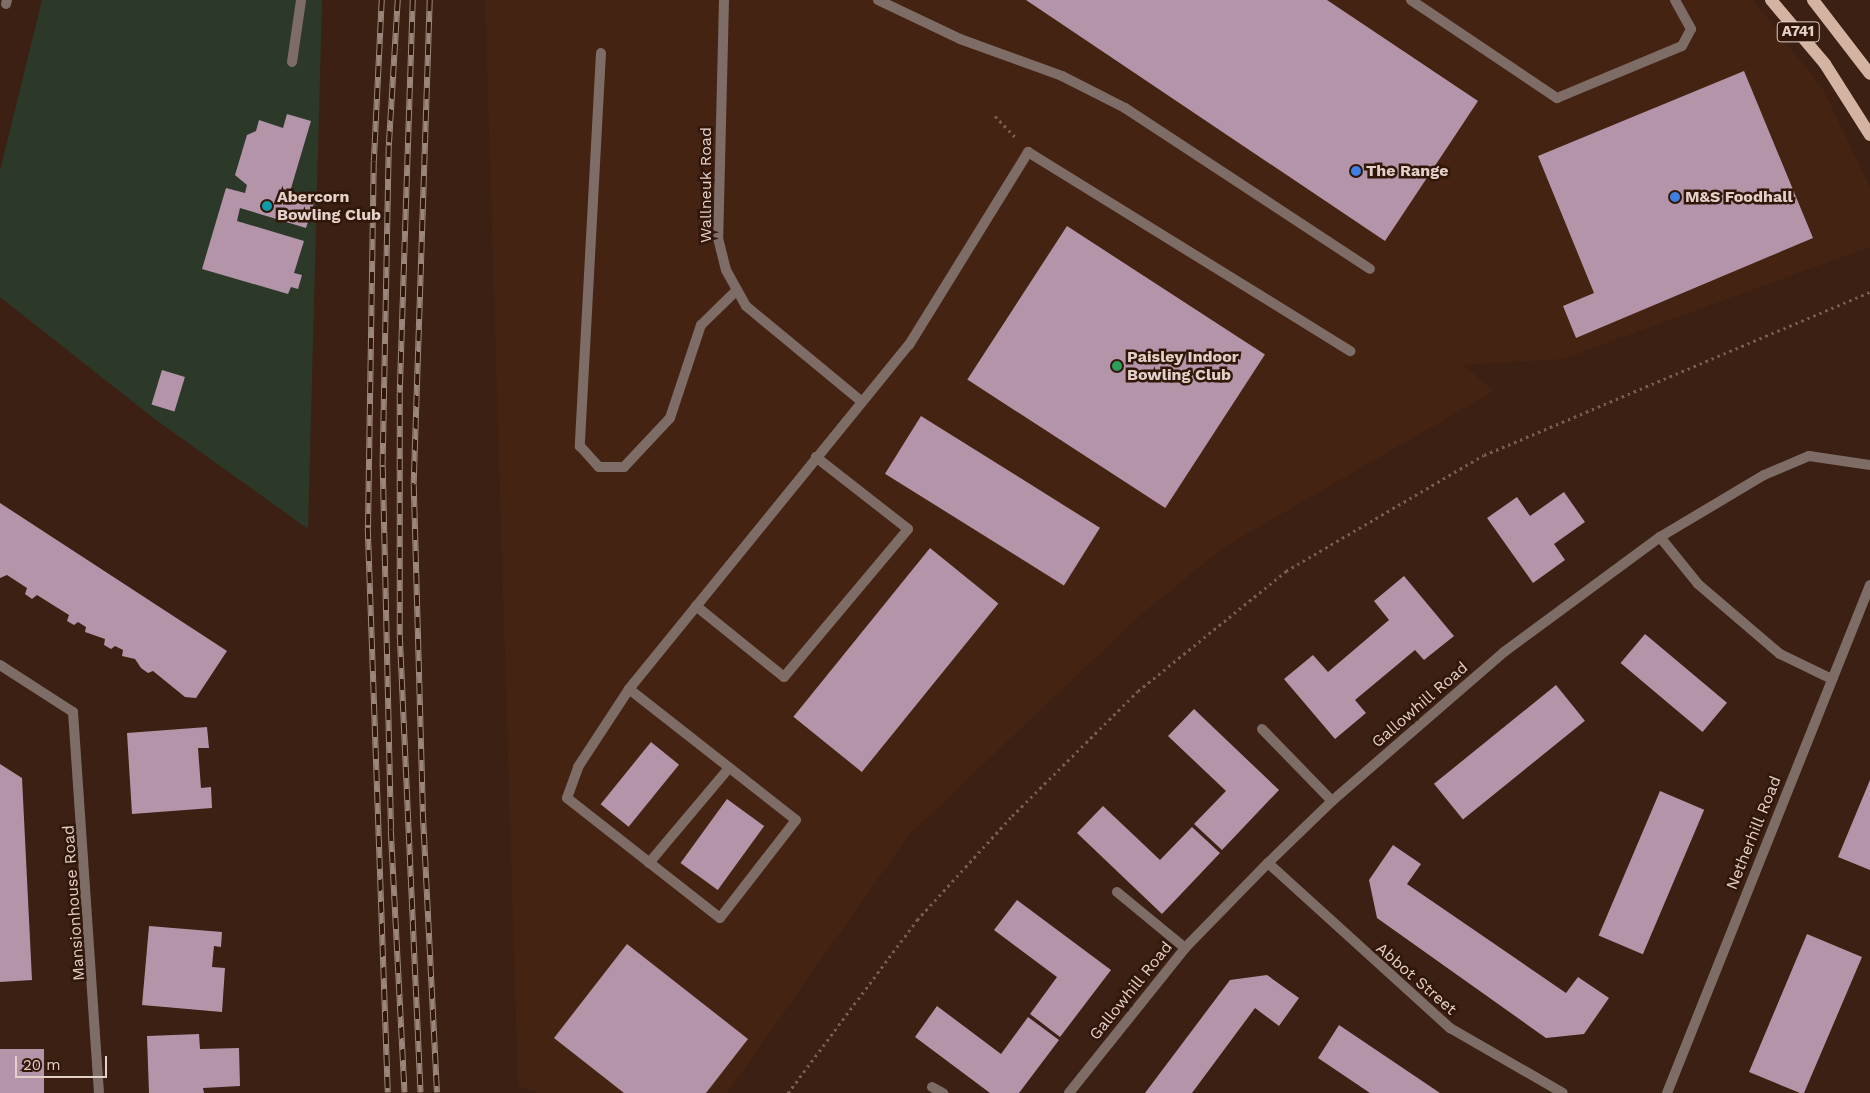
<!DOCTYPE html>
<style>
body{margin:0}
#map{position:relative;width:1870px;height:1093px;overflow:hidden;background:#3b2013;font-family:"Work Sans",sans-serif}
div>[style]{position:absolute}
.built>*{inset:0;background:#452313}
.green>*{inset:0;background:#2c3928}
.building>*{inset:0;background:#b494a9;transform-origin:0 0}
.path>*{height:3px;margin-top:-1.5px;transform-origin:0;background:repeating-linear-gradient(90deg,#765e53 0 2.5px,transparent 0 6.5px)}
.service>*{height:10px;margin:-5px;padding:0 5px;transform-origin:5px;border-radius:5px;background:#7d6d66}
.minor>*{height:10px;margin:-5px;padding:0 5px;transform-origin:5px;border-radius:5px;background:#7d6d66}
.primary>*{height:12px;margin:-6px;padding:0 6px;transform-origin:6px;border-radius:6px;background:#d4b3a3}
.rail>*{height:5.5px;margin-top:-2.75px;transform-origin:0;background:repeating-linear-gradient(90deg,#31160a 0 11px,#9c867c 0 22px);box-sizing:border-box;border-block:1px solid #9c867c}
.dots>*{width:14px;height:14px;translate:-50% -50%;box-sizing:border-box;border:2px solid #31160a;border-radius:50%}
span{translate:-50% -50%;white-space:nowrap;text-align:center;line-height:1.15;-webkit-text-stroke:5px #31160a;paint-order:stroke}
.shield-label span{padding:1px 4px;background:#31160a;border:1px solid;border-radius:4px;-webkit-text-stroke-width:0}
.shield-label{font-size:15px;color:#e3d0c8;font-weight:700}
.poi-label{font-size:16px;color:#e3d0c8;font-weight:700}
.left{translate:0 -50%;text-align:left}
.street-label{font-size:16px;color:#e3d0c8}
.scale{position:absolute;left:15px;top:1056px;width:92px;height:22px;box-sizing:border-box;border:2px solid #e3d0c8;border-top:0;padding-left:6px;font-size:15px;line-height:18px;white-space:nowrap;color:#e3d0c8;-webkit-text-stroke:4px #31160a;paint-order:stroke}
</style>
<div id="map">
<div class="built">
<div style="clip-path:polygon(485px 0,1753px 0,1823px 89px,1870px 187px,1870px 247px,1563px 359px,1463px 365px,1494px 391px,1224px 547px,1137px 618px,909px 835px,727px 1093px,538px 1093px,518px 1087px)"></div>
</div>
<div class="green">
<div style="clip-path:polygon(42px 0,322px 0,308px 529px,152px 417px,0 297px,0 171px)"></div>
</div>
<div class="building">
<div style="clip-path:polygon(1026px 0,1327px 0,1478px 101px,1385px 241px)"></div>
<div style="clip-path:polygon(1744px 71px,1813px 238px,1576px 338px,1563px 306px,1594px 293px,1538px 156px)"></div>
<div style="clip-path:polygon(287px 114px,311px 121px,289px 195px,314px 203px,306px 228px,240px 208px,237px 221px,304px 241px,294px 273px,302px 275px,298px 289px,291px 287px,288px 294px,202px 269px,226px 188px,245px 193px,247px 185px,235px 175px,247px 135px,256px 131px,259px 120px,283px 128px)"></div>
<div style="left:1067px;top:226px;width:236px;height:183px;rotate:33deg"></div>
<div style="left:162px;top:370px;width:24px;height:36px;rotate:17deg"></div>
<div style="left:921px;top:416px;width:211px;height:68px;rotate:32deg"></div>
<div style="clip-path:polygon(1564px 492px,1585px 522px,1554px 544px,1565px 560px,1533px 583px,1487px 518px,1517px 497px,1530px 516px)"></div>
<div style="clip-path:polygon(0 503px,227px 651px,196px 698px,185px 697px,153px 671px,148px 673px,141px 668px,135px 659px,122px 656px,123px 650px,115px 646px,111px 649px,104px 645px,105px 639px,85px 632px,86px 627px,78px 622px,74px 625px,67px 621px,69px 615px,37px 595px,32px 599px,25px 594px,27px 588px,7px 575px,0 578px)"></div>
<div style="left:930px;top:548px;width:88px;height:217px;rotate:39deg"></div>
<div style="clip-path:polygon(1404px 576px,1454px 636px,1424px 660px,1415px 650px,1355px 700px,1366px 713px,1335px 739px,1284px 679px,1313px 655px,1328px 672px,1389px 620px,1374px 601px)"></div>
<div style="left:1645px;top:634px;width:107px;height:38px;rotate:40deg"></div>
<div style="left:1556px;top:685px;width:46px;height:157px;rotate:51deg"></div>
<div style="clip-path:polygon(1194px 709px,1279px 790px,1222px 850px,1194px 824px,1226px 791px,1168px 736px)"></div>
<div style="clip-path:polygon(207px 727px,209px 748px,198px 748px,201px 788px,211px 787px,212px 808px,132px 814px,127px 733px)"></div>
<div style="left:651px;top:742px;width:36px;height:80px;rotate:39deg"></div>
<div style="clip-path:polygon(0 764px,22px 778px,32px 980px,0 982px)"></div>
<div style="clip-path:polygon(1870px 780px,1870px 870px,1838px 857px)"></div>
<div style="left:1660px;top:791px;width:48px;height:157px;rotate:23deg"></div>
<div style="left:727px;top:799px;width:46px;height:79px;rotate:36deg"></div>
<div style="clip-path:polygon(1103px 806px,1160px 860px,1192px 827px,1220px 853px,1162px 914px,1077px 833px)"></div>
<div style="clip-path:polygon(1393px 845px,1421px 864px,1407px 884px,1566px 993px,1578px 977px,1609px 998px,1584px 1034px,1546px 1038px,1377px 918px,1369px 880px)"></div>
<div style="clip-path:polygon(1017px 900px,1111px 970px,1060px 1037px,1030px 1014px,1057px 977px,994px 930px)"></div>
<div style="clip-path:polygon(149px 926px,222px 932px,221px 947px,214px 946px,212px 967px,225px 968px,222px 1012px,142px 1005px)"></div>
<div style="clip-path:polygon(1807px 934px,1862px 957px,1804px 1093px,1800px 1093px,1749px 1072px)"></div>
<div style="clip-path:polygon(627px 944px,748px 1039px,706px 1093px,624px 1093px,554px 1038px)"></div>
<div style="clip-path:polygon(1267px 975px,1299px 998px,1279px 1026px,1255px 1008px,1192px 1093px,1145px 1093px,1230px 980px)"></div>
<div style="clip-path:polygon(937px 1006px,1001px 1054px,1028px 1017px,1059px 1040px,1019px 1093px,990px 1093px,915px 1037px)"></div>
<div style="clip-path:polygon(1339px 1025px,1440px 1093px,1370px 1093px,1318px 1058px)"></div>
<div style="clip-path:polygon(199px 1034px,200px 1049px,239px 1048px,240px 1086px,203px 1088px,204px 1093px,149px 1093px,147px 1036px)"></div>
<div style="left:0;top:1049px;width:44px;height:44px"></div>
</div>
<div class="path">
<div style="left:995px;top:116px;width:29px;rotate:46deg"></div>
<div style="left:788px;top:1093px;width:216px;rotate:-53.3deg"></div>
<div style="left:917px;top:920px;width:141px;rotate:-47.6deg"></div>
<div style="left:1012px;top:816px;width:177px;rotate:-44.8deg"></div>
<div style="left:1138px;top:691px;width:191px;rotate:-39deg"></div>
<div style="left:1286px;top:571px;width:229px;rotate:-30.4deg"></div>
<div style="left:1484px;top:455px;width:419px;rotate:-22.9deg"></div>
</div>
<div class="service">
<div style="left:878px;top:0;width:91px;rotate:25.4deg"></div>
<div style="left:960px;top:39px;width:109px;rotate:19.9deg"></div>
<div style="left:1062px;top:76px;width:71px;rotate:26.9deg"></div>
<div style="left:1125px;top:108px;width:293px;rotate:33.3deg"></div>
<div style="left:1411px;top:0;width:176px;rotate:33.9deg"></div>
<div style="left:1557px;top:98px;width:135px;rotate:-22.6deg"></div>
<div style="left:1682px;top:46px;width:19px;rotate:-62deg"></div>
<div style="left:1691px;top:29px;width:33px;rotate:-119deg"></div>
<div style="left:6px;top:4px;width:4px;rotate:-76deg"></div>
<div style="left:601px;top:53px;width:394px;rotate:93.1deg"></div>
<div style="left:580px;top:446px;width:28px;rotate:48deg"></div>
<div style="left:599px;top:467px;width:25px"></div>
<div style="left:624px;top:467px;width:67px;rotate:-46.8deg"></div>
<div style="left:670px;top:418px;width:98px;rotate:-71.6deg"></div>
<div style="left:701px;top:325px;width:50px;rotate:-44.2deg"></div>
<div style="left:1028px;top:152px;width:379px;rotate:31.7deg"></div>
<div style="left:696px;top:606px;width:113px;rotate:38.9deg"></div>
<div style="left:784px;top:677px;width:193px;rotate:-50deg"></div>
<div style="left:908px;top:529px;width:117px;rotate:-142deg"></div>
<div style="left:1262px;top:729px;width:100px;rotate:45.8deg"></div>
<div style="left:649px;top:863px;width:124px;rotate:-49.9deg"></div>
<div style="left:1117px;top:892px;width:88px;rotate:39.5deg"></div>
<div style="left:932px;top:1087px;width:13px;rotate:29deg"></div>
</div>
<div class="minor">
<div style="left:724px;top:0;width:238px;rotate:91.4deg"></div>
<div style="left:718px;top:238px;width:33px;rotate:76deg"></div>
<div style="left:726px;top:270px;width:41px;rotate:60.9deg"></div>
<div style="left:746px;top:306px;width:149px;rotate:39.6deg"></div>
<div style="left:292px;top:62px;width:63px;rotate:-81.7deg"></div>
<div style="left:1660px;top:537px;width:60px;rotate:51deg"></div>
<div style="left:1698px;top:584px;width:108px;rotate:40.5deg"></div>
<div style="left:1780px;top:654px;width:58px;rotate:25.7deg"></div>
<div style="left:0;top:665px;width:87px;rotate:32.8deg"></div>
<div style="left:73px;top:712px;width:382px;rotate:86.1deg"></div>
<div style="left:629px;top:689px;width:212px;rotate:38.1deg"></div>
<div style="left:796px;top:820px;width:124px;rotate:127.8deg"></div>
<div style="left:720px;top:918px;width:194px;rotate:-141.9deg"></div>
<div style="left:567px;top:798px;width:33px;rotate:-70deg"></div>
<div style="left:578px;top:767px;width:93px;rotate:-56.8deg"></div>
<div style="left:629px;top:689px;width:444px;rotate:-50.9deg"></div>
<div style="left:909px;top:345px;width:227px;rotate:-58.3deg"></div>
<div style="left:1268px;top:863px;width:246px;rotate:42.2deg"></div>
<div style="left:1450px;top:1028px;width:130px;rotate:29.9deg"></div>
<div style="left:1069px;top:1093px;width:186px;rotate:-51.3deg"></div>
<div style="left:1185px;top:948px;width:119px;rotate:-45.7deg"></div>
<div style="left:1268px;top:863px;width:89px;rotate:-44.1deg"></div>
<div style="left:1332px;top:801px;width:228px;rotate:-40.9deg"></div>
<div style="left:1504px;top:652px;width:194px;rotate:-36.4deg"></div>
<div style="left:1660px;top:537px;width:121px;rotate:-30.8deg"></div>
<div style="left:1764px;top:475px;width:49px;rotate:-22.9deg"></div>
<div style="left:1809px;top:456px;width:62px;rotate:8.4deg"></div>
<div style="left:1667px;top:1093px;width:547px;rotate:-68.22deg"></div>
</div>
<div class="primary">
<div style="left:1771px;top:0;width:84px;rotate:49.8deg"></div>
<div style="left:1825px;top:64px;width:84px;rotate:57.6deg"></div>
<div style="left:1813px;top:0;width:93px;rotate:52.4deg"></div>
</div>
<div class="rail">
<div style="left:382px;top:0;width:162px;rotate:92.8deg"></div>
<div style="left:374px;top:162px;width:366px;rotate:90.9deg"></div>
<div style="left:368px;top:528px;width:565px;rotate:87.97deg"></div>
<div style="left:398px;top:0;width:146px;rotate:93.5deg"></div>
<div style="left:389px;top:146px;width:321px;rotate:91.1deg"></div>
<div style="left:383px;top:467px;width:363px;rotate:88.7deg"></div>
<div style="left:391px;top:830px;width:263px;rotate:87deg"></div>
<div style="left:413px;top:0;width:393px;rotate:91.9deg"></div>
<div style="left:400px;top:393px;width:242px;rotate:90deg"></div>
<div style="left:400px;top:635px;width:458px;rotate:87.4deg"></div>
<div style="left:430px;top:0;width:485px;rotate:91.9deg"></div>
<div style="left:414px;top:485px;width:327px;rotate:88.4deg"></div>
<div style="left:423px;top:812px;width:281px;rotate:87.1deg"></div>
</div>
<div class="dots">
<div style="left:1356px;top:171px;background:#3f7fe0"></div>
<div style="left:1675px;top:197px;background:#3f7fe0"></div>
<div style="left:267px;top:206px;background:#0f9aa8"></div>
<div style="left:1117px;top:366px;background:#2e9e5b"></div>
</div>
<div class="shield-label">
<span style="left:1798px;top:32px">A741</span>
</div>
<div class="poi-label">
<span class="left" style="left:1366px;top:171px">The Range</span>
<span class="left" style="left:277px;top:206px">Abercorn<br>Bowling Club</span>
<span class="left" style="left:1685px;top:197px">M&amp;S Foodhall</span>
<span class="left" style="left:1127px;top:366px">Paisley Indoor<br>Bowling Club</span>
</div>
<div class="street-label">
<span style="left:706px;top:185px;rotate:-90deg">Wallneuk Road</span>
<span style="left:1420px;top:705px;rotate:-41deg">Gallowhill Road</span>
<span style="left:1754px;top:833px;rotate:-68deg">Netherhill Road</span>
<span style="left:74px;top:903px;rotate:-94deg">Mansionhouse Road</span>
<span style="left:1416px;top:979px;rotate:41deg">Abbot Street</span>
<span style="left:1131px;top:991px;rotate:-51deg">Gallowhill Road</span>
</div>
<div class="scale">20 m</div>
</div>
